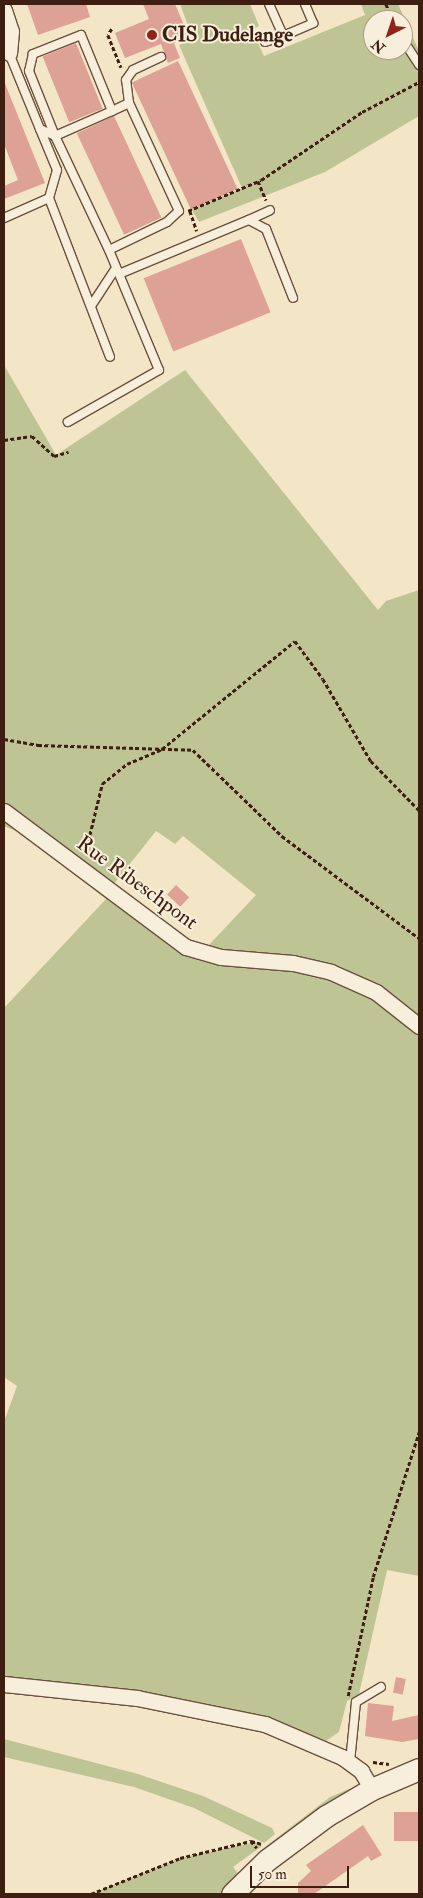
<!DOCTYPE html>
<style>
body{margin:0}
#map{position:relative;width:423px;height:1898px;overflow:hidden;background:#f3e6c7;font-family:"IM FELL Double Pica",serif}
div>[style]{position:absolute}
.green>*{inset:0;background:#bec493}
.building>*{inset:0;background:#dea195;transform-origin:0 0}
.path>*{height:2.5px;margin-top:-1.25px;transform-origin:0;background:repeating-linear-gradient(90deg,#3d1e10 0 4px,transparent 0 6.5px)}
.roads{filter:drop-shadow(1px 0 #6a503e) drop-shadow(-1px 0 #6a503e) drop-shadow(0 1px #6a503e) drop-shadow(0 -1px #6a503e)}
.lane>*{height:8px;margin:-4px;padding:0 4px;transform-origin:4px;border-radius:4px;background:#f7efdb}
.street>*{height:15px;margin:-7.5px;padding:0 7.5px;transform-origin:7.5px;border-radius:7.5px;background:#f7efdb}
.secondary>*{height:21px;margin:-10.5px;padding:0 10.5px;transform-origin:10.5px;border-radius:10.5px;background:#f7efdb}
.dots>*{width:14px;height:14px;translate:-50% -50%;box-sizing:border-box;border:2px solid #f7efdb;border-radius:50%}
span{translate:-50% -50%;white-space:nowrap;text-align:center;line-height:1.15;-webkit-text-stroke:4px #f7efdb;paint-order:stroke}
.poi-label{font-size:21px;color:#3d1e10;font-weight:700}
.left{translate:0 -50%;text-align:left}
.street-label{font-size:21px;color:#3d1e10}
.frame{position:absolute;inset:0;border:5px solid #3d1e10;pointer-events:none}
.north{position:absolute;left:363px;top:10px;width:50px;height:50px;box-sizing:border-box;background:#f7efdb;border:1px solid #ad9b8a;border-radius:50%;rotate:221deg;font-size:14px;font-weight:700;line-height:20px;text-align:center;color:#3d1e10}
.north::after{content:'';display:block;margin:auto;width:18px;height:22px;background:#8f2418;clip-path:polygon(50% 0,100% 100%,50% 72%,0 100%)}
.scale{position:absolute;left:250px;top:1866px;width:99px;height:22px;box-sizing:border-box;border:2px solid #3d1e10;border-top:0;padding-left:6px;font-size:15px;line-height:18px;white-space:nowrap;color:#3d1e10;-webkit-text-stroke:4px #f7efdb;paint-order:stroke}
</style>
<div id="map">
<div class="green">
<div style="clip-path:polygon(evenodd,180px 4px,250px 4px,259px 26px,252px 30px,264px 56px,365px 15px,361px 4px,398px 4px,419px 51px,419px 116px,325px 172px,199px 222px,192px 210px,242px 188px,179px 45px,193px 39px,180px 4px,373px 20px,403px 20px,403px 50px,373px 50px,373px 20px)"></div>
<div style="clip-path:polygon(evenodd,4px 365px,56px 455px,185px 370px,378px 610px,386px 601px,419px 590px,419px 1576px,387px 1570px,359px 1694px,347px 1701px,339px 1732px,326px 1741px,262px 1716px,214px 1705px,138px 1692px,4px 1678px,4px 1422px,17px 1386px,4px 1377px,4px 1008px,106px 899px,21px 833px,4px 826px,4px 365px,156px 831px,175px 844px,183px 836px,256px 895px,207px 947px,188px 941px,114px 884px,156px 831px)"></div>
<div style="clip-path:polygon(4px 1739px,138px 1774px,203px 1796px,272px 1828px,275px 1834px,264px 1843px,194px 1808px,134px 1787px,4px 1757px)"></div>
<div style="clip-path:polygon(349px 1789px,355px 1790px,263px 1855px,260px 1851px,330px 1797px)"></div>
<div style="clip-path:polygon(256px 1842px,262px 1846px,233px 1867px,240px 1876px,224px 1894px,91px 1894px,180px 1858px)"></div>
</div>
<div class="building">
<div style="clip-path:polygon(27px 4px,86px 4px,90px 17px,38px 35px)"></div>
<div style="clip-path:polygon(143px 4px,175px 4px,189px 37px,174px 43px,180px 58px,168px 63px,161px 44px,125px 58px,115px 33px,149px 19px)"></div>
<div style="left:76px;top:43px;width:71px;height:36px;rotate:68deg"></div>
<div style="left:178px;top:61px;width:141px;height:51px;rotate:65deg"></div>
<div style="clip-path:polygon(4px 81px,45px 183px,4px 199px,4px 186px,18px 180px,4px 144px)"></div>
<div style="left:114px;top:116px;width:112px;height:41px;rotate:65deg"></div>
<div style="left:241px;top:239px;width:79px;height:105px;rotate:68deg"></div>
<div style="left:176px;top:885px;width:18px;height:13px;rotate:43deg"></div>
<div style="left:396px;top:1677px;width:10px;height:16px;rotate:11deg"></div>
<div style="clip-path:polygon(368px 1703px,394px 1706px,392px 1721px,419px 1715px,419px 1739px,402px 1742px,365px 1736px)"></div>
<div style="left:394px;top:1812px;width:25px;height:29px"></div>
<div style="clip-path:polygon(363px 1825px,382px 1855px,371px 1861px,368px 1856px,314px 1894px,298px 1894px,298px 1883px,311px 1871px,306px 1865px)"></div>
</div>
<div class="path">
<div style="left:386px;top:4px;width:17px;rotate:66deg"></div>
<div style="left:112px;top:29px;width:7px;rotate:124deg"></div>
<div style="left:108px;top:35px;width:35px;rotate:68deg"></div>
<div style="left:258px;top:181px;width:21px;rotate:67deg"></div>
<div style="left:188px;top:211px;width:79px;rotate:-23deg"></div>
<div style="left:261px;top:180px;width:122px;rotate:-34deg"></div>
<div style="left:362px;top:112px;width:64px;rotate:-27.8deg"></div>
<div style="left:190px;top:211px;width:21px;rotate:71deg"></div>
<div style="left:4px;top:440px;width:28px;rotate:-8deg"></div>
<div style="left:32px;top:436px;width:30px;rotate:42deg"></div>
<div style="left:54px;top:456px;width:15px;rotate:-16deg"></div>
<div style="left:4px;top:739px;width:35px;rotate:10deg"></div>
<div style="left:38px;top:745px;width:155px;rotate:1.8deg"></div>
<div style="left:193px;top:750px;width:124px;rotate:44deg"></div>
<div style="left:282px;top:836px;width:171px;rotate:36.7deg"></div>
<div style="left:85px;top:854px;width:72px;rotate:-76.3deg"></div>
<div style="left:102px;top:784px;width:32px;rotate:-39deg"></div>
<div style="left:127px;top:764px;width:38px;rotate:-23deg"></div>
<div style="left:162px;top:749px;width:171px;rotate:-39.1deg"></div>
<div style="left:295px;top:641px;width:47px;rotate:53.6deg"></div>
<div style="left:323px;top:679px;width:95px;rotate:59.7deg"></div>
<div style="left:371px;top:761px;width:69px;rotate:45.6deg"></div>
<div style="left:348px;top:1696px;width:122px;rotate:-78.1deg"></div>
<div style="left:373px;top:1577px;width:152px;rotate:-72.4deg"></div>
<div style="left:373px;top:1762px;width:16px;rotate:7deg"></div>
<div style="left:251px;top:1841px;width:11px;rotate:15deg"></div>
<div style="left:91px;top:1894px;width:96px;rotate:-22deg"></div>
<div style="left:180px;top:1858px;width:73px;rotate:-13.5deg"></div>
<div style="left:251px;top:1841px;width:9px;rotate:49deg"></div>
</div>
<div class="roads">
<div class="lane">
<div style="left:269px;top:4px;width:35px;rotate:66deg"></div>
<div style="left:283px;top:36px;width:33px;rotate:-23deg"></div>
<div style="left:313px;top:23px;width:21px;rotate:-113deg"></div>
<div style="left:403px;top:40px;width:30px;rotate:57deg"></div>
<div style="left:265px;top:42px;width:19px;rotate:-18deg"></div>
<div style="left:9px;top:53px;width:82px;rotate:67.8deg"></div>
<div style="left:40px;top:129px;width:17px;rotate:25deg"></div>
<div style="left:55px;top:136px;width:126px;rotate:64.7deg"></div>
<div style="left:109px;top:250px;width:130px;rotate:67.4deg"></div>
<div style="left:159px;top:370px;width:105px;rotate:150.3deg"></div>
<div style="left:129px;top:103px;width:23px;rotate:-97deg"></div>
<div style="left:126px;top:80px;width:12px;rotate:-55deg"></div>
<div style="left:133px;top:70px;width:31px;rotate:-25deg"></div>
<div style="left:49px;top:198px;width:170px;rotate:69deg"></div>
<div style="left:4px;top:218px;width:49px;rotate:-24deg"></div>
<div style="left:49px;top:198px;width:29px;rotate:-74deg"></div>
<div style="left:57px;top:170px;width:44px;rotate:-112.5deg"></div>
<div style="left:249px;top:220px;width:23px;rotate:-25deg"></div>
<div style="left:109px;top:250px;width:64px;rotate:-25.8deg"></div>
<div style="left:167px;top:222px;width:16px;rotate:-43deg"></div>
<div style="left:179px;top:211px;width:119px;rotate:-114.8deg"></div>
<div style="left:129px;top:103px;width:19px;rotate:155deg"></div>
<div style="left:112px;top:111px;width:82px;rotate:-112.2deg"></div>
<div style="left:81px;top:35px;width:52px;rotate:158.4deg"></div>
<div style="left:33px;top:54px;width:17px;rotate:103deg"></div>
<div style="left:29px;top:71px;width:70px;rotate:68.2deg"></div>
<div style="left:55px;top:136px;width:62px;rotate:-23.7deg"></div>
<div style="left:119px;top:274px;width:141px;rotate:-22.6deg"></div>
<div style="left:249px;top:220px;width:19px;rotate:28deg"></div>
<div style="left:266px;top:229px;width:74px;rotate:68.6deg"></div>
<div style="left:91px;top:306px;width:45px;rotate:-56.7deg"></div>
<div style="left:350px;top:1762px;width:60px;rotate:-84.3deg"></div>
<div style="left:356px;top:1702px;width:29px;rotate:-31deg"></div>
</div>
<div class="street">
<div style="left:4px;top:10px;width:22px;rotate:72deg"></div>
<div style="left:11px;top:31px;width:22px;rotate:95deg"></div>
<div style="left:4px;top:811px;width:227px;rotate:36.8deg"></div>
<div style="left:186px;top:947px;width:36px;rotate:16deg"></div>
<div style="left:221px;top:957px;width:72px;rotate:4.8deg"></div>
<div style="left:293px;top:963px;width:39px;rotate:13deg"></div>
<div style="left:331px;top:972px;width:49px;rotate:24deg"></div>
<div style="left:376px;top:992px;width:55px;rotate:38.3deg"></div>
<div style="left:4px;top:1684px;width:134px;rotate:6deg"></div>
<div style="left:137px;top:1698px;width:131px;rotate:11.5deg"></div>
<div style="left:265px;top:1724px;width:84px;rotate:23.2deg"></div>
<div style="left:342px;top:1757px;width:24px;rotate:36deg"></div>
<div style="left:361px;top:1771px;width:21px;rotate:59deg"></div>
</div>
<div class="secondary">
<div style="left:232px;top:1894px;width:49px;rotate:-44.2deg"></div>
<div style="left:267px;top:1860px;width:74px;rotate:-36.7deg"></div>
<div style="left:326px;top:1816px;width:53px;rotate:-30.4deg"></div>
<div style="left:372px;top:1789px;width:51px;rotate:-23.1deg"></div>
</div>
</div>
<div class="dots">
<div style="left:152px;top:35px;background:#8f2418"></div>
</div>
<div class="poi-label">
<span class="left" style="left:162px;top:35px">CIS Dudelange</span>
</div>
<div class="street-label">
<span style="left:137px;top:883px;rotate:36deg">Rue Ribeschpont</span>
</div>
<div class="frame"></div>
<div class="north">N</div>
<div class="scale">50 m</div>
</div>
